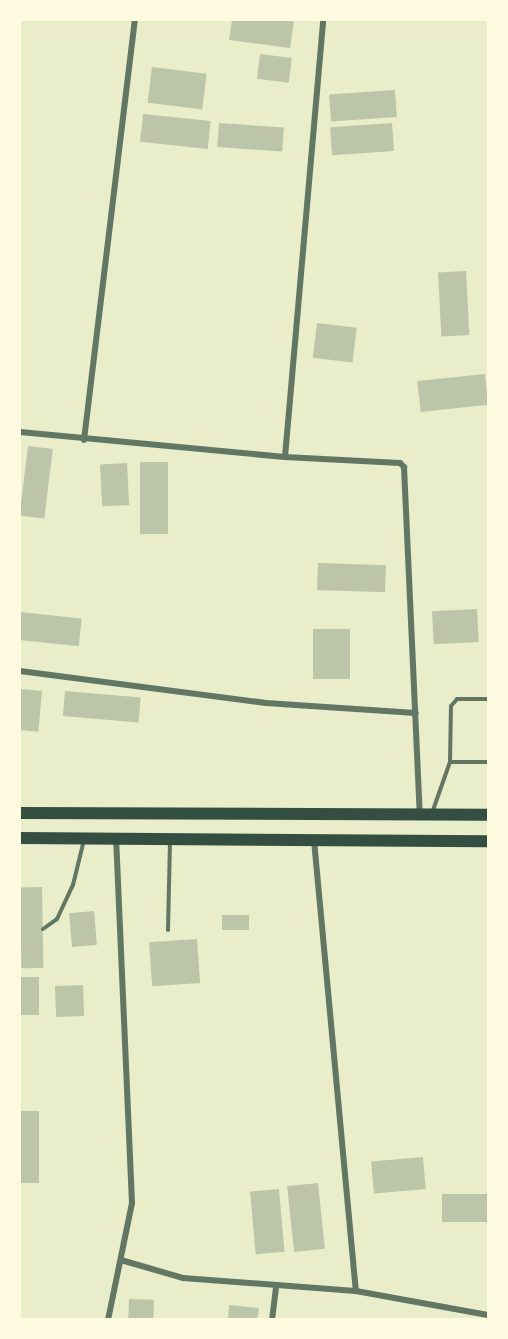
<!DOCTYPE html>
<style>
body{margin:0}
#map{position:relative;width:508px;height:1339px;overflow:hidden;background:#e9edc9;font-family:"Source Sans 3",sans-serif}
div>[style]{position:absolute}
.building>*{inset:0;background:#bcc5a7;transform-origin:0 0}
.service>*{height:4px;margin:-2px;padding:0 2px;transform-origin:2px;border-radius:2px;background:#617663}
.minor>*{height:6px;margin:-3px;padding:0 3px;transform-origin:3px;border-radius:3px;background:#617663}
.trunk>*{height:12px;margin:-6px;padding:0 6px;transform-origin:6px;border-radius:6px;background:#344e41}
span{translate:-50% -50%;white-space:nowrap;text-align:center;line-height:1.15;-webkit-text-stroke:4.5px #fefae0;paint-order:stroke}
.frame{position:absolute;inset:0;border:21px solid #fefae0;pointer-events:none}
</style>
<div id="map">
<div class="building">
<div style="clip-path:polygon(232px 20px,294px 20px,290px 48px,229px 40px)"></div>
<div style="left:260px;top:54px;width:32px;height:25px;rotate:7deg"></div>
<div style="left:152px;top:67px;width:55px;height:36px;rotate:7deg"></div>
<div style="left:395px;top:90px;width:27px;height:66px;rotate:86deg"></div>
<div style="left:143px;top:114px;width:68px;height:28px;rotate:6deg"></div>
<div style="left:219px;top:123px;width:65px;height:24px;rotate:4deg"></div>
<div style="left:392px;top:123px;width:28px;height:62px;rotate:86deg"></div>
<div style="left:466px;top:271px;width:64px;height:28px;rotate:87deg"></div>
<div style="left:317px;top:323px;width:40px;height:35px;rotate:7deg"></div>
<div style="left:485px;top:374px;width:31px;height:68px;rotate:84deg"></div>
<div style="left:28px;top:446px;width:25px;height:70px;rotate:7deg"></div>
<div style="left:140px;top:462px;width:28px;height:72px"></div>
<div style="left:127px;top:463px;width:42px;height:27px;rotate:87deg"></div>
<div style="left:318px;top:563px;width:68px;height:27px;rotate:2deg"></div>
<div style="left:477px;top:609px;width:33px;height:45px;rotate:87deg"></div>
<div style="left:20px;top:612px;width:62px;height:28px;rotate:6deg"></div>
<div style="left:313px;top:629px;width:37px;height:50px"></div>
<div style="left:20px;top:689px;width:22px;height:41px;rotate:5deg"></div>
<div style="left:65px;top:691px;width:76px;height:25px;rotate:5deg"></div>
<div style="left:42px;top:887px;width:81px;height:22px;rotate:89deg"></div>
<div style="left:94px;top:911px;width:34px;height:25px;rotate:85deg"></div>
<div style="left:249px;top:915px;width:15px;height:27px;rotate:90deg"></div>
<div style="left:197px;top:939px;width:44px;height:48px;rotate:86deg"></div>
<div style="left:20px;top:977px;width:19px;height:38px"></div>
<div style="left:83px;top:985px;width:31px;height:28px;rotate:88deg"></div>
<div style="left:39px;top:1111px;width:72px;height:19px;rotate:90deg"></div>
<div style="left:423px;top:1157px;width:32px;height:52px;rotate:85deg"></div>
<div style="left:318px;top:1183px;width:66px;height:31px;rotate:84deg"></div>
<div style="left:279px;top:1189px;width:63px;height:29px;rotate:85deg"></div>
<div style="left:488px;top:1194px;width:28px;height:46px;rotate:90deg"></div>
<div style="left:129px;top:1299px;width:25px;height:21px;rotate:2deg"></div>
<div style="clip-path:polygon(229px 1305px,259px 1308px,257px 1320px,228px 1320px)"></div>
</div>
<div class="service">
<div style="left:450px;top:762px;width:56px;rotate:-89deg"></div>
<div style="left:451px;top:706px;width:9px;rotate:-49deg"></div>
<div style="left:457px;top:699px;width:31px"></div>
<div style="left:432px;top:813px;width:54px;rotate:-70.6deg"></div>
<div style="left:450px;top:762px;width:38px"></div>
<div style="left:43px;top:929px;width:17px;rotate:-36deg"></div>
<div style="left:57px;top:919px;width:38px;rotate:-65deg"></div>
<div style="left:73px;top:885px;width:46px;rotate:-76.3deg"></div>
<div style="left:168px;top:930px;width:88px;rotate:-88.7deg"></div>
</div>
<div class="minor">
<div style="left:20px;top:432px;width:266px;rotate:5.4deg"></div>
<div style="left:285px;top:457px;width:115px;rotate:3deg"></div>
<div style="left:400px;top:463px;width:6px;rotate:45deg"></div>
<div style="left:404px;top:467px;width:348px;rotate:87.4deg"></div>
<div style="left:84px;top:440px;width:423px;rotate:-83.1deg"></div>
<div style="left:285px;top:457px;width:439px;rotate:-85deg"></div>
<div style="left:20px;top:671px;width:248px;rotate:7.4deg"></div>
<div style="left:266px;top:703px;width:150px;rotate:3.8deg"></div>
<div style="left:314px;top:840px;width:453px;rotate:84.7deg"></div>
<div style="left:121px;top:1260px;width:65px;rotate:16.2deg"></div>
<div style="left:183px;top:1278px;width:173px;rotate:4.3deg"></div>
<div style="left:356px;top:1291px;width:134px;rotate:10.3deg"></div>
<div style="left:108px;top:1320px;width:119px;rotate:-78.4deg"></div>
<div style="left:132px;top:1203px;width:364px;rotate:-92.5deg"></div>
<div style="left:272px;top:1320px;width:35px;rotate:-83deg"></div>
</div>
<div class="trunk">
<div style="left:20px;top:813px;width:468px;rotate:0.2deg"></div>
<div style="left:20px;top:838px;width:468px;rotate:0.4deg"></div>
</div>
<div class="frame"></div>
</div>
